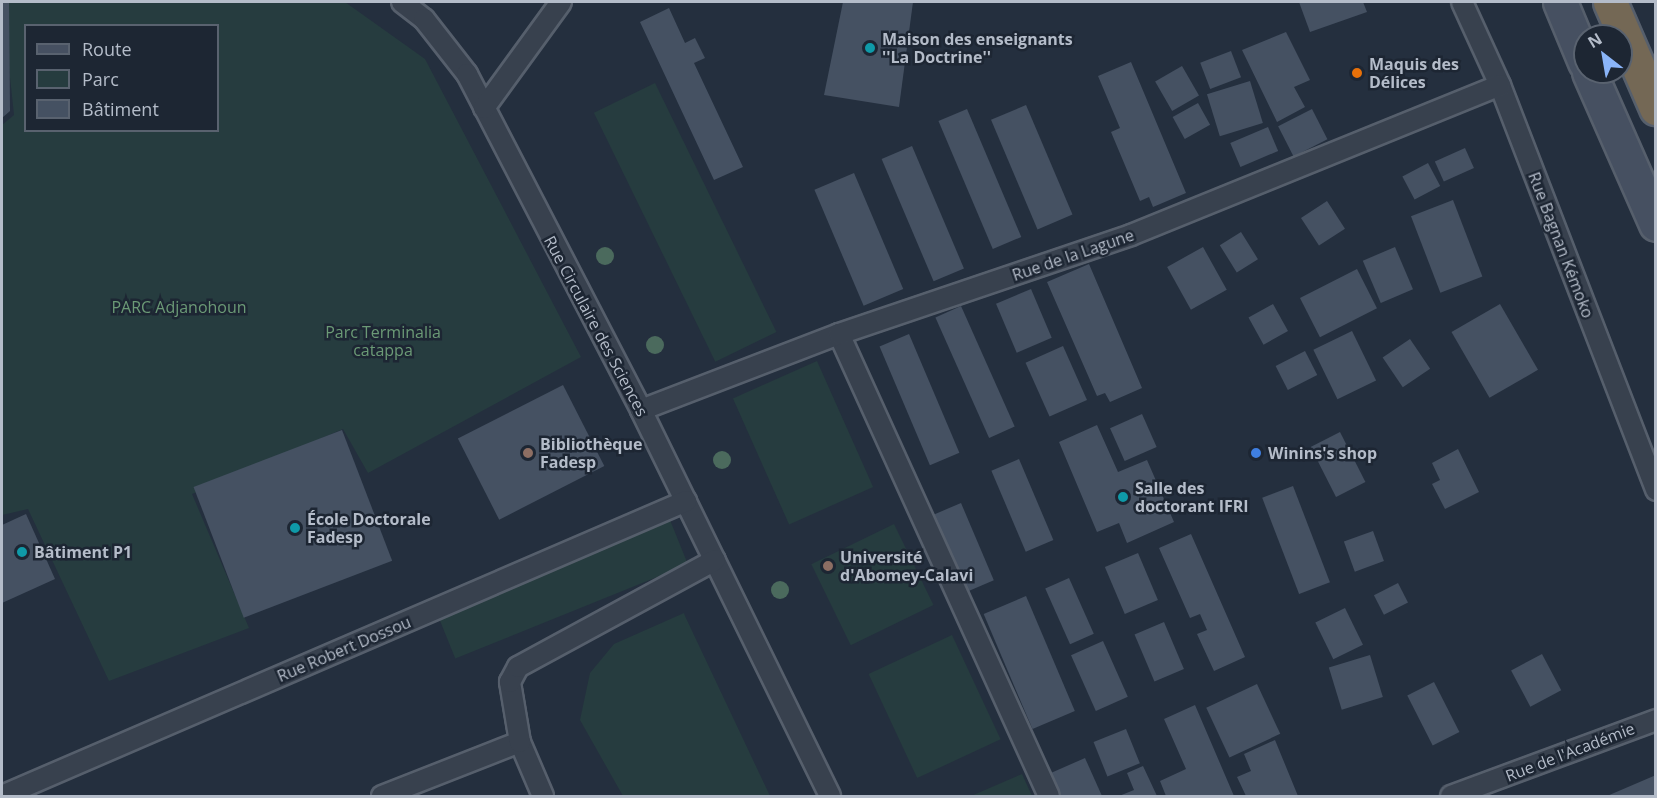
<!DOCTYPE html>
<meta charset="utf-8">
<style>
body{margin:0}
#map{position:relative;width:1657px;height:798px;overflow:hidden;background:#242f3e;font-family:"Open Sans",sans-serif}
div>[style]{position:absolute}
.green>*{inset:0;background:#263c3f;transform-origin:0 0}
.building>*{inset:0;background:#455162;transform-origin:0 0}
.roads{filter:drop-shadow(2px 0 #565f6c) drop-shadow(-2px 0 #565f6c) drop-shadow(0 2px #565f6c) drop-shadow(0 -2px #565f6c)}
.lane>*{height:20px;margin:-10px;padding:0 10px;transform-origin:10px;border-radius:10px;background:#38414e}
.secondary>*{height:33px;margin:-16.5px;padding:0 16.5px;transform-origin:16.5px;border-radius:16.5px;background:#465061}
.highway>*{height:33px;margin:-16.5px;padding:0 16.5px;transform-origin:16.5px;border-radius:16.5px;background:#746855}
.trees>*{width:18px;height:18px;margin:-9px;border-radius:50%;background:#4b6a5d}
.dots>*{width:16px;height:16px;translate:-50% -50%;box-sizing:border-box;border:3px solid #1d2633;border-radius:50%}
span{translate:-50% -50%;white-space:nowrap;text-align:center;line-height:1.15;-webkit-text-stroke:5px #1d2633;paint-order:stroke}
.poi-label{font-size:16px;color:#b4bcc9;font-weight:700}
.left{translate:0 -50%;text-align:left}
.street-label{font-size:16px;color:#b4bcc9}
.park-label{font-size:16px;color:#6b9a76}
.frame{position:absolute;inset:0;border:3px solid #b4bcc9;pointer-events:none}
.legend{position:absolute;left:24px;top:24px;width:195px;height:108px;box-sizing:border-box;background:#1d2633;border:2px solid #59626f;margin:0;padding:8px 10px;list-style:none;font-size:18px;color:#b4bcc9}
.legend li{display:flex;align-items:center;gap:12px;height:30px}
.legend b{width:30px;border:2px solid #59626f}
.north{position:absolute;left:1573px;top:24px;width:60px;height:60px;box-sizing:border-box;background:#1d2633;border:2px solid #59626f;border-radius:50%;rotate:329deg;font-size:16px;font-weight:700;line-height:24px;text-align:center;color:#b4bcc9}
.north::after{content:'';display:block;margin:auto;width:21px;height:27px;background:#8ab4f8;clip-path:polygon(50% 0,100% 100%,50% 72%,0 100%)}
</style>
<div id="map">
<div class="green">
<div style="clip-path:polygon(evenodd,2px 2px,345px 2px,425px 59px,581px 357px,368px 473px,343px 429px,192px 494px,249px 628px,109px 681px,28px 509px,2px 515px,2px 125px,14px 115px,2px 2px,26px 26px,218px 26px,218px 130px,26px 130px,26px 26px)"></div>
<div style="left:655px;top:83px;width:277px;height:68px;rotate:64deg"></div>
<div style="left:817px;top:361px;width:138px;height:92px;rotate:66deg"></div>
<div style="left:670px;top:520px;width:48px;height:251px;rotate:68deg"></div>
<div style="left:894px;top:524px;width:90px;height:92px;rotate:64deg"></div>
<div style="clip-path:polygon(684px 613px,685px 616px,770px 796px,623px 796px,580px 720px,590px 673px,614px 644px)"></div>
<div style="left:952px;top:635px;width:115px;height:92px;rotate:65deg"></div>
<div style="clip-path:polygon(1022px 774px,1032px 796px,971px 796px)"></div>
</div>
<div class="building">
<div style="clip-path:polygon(2px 2px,9px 2px,10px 111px,2px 118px)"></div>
<div style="clip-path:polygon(843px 2px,913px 2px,899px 107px,824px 95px)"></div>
<div style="clip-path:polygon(1299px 2px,1363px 2px,1367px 12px,1310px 32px)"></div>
<div style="clip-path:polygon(669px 8px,685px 43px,695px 38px,705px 58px,694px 63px,743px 167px,714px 180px,640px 22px)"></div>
<div style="clip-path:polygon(1286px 32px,1310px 80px,1294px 87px,1305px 107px,1277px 122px,1242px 50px)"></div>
<div style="left:1231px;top:51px;width:28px;height:33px;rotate:69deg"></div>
<div style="clip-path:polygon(1131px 62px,1186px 193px,1153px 207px,1149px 197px,1140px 201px,1111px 132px,1120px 128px,1098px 76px)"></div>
<div style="left:1182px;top:66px;width:34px;height:31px;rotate:60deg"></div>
<div style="left:1250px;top:81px;width:44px;height:45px;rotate:73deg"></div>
<div style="left:1198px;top:103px;width:25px;height:29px;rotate:61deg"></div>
<div style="left:1026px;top:105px;width:119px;height:38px;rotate:67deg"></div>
<div style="left:967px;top:109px;width:139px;height:31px;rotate:67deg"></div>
<div style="left:1312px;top:109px;width:34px;height:38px;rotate:63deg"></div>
<div style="left:1268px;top:127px;width:26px;height:41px;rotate:67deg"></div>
<div style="left:912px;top:146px;width:133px;height:33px;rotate:67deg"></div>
<div style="left:1465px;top:148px;width:22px;height:33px;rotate:66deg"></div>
<div style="left:1428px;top:163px;width:26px;height:29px;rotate:62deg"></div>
<div style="left:854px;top:173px;width:126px;height:43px;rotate:67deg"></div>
<div style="left:1453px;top:200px;width:82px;height:45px;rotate:69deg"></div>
<div style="left:1327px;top:201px;width:33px;height:31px;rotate:57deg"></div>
<div style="left:1241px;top:232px;width:32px;height:25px;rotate:58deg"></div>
<div style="left:1203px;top:247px;width:49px;height:41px;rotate:61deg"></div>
<div style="left:1395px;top:247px;width:46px;height:35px;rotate:67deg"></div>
<div style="clip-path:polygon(1089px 264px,1142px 388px,1110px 402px,1105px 393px,1097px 396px,1047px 282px)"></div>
<div style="left:1357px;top:269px;width:44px;height:64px;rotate:63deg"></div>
<div style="left:1031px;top:289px;width:53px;height:38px;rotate:67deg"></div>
<div style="left:1273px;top:304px;width:31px;height:28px;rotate:61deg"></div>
<div style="left:1500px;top:304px;width:76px;height:56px;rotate:60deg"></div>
<div style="left:961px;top:306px;width:132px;height:28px;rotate:66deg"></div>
<div style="left:1352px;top:331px;width:55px;height:43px;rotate:64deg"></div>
<div style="left:909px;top:334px;width:129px;height:32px;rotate:67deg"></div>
<div style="left:1410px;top:339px;width:36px;height:33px;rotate:56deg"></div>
<div style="left:1063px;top:346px;width:59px;height:41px;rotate:66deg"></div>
<div style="left:1305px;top:351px;width:27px;height:33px;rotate:63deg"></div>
<div style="left:563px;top:385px;width:91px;height:118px;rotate:63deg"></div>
<div style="left:1142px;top:414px;width:36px;height:35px;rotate:66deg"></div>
<div style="clip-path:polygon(1097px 425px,1118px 472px,1147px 460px,1174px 522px,1127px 543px,1119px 523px,1097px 532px,1059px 442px)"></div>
<div style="left:342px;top:430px;width:140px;height:159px;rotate:69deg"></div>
<div style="left:1340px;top:432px;width:56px;height:33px;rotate:63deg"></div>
<div style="clip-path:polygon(1458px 449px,1479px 492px,1445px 509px,1432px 484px,1440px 480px,1432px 463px)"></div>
<div style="left:1019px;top:459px;width:88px;height:30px;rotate:67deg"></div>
<div style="left:1293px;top:486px;width:103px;height:33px;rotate:69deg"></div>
<div style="left:961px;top:503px;width:84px;height:33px;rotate:67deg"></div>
<div style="clip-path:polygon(26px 514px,55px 579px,2px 603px,2px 525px)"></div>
<div style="left:1373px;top:531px;width:32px;height:31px;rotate:70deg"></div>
<div style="clip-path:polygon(1191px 534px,1245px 657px,1214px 671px,1197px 634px,1207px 630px,1200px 614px,1190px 618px,1159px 548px)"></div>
<div style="left:1138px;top:553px;width:51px;height:36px;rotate:67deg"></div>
<div style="left:1069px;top:578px;width:61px;height:26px;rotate:66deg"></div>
<div style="left:1398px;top:583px;width:22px;height:27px;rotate:63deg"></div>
<div style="left:1026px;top:596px;width:125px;height:46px;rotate:67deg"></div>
<div style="left:1345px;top:608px;width:41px;height:33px;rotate:64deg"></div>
<div style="left:1164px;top:622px;width:51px;height:32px;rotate:67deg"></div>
<div style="left:1103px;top:641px;width:61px;height:35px;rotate:66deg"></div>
<div style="left:1542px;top:654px;width:41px;height:35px;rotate:62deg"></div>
<div style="left:1370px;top:655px;width:44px;height:43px;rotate:73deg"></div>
<div style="left:1434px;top:682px;width:56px;height:30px;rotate:63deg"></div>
<div style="left:1257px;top:684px;width:55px;height:56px;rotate:65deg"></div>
<div style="clip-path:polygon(1195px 705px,1234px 796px,1166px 796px,1160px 781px,1186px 769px,1164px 719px)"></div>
<div style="left:1126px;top:729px;width:37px;height:35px;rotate:68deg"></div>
<div style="clip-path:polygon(1275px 740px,1298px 796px,1246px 796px,1237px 777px,1251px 771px,1244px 754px)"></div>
<div style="clip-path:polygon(1085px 758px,1102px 796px,1053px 796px,1044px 776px)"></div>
<div style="clip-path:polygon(1143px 766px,1157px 796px,1119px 796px,1134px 790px,1127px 773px)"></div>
<div style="clip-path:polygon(1656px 775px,1656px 796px,1607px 796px)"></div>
</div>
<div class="roads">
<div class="lane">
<div style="left:402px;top:2px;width:28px;rotate:38deg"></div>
<div style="left:424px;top:19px;width:70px;rotate:52deg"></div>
<div style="left:467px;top:74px;width:378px;rotate:62.6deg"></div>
<div style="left:641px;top:410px;width:430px;rotate:63.9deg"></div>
<div style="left:1462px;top:2px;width:91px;rotate:65.4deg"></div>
<div style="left:1500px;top:85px;width:434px;rotate:68.9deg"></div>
<div style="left:484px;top:108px;width:131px;rotate:-54deg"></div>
<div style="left:839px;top:334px;width:507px;rotate:65.56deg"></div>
<div style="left:641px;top:410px;width:212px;rotate:-21deg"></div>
<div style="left:839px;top:334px;width:308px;rotate:-18.7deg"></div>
<div style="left:1131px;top:235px;width:398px;rotate:-22.1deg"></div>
<div style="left:2px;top:796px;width:745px;rotate:-23.33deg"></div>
<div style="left:382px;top:796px;width:148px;rotate:-21.4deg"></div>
<div style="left:543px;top:796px;width:59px;rotate:-113.1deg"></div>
<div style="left:520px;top:742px;width:61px;rotate:-99.5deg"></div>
<div style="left:510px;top:682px;width:17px;rotate:-62deg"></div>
<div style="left:518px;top:667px;width:224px;rotate:-28.5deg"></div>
<div style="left:1451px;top:796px;width:219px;rotate:-20.3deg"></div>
</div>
<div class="secondary">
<div style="left:1560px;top:2px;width:65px;rotate:67.4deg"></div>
<div style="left:1589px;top:72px;width:166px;rotate:66.2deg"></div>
</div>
<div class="highway">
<div style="left:1610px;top:2px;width:116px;rotate:66.5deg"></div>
</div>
</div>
<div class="trees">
<div style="left:605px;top:256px"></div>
<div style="left:655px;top:345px"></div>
<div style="left:722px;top:460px"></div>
<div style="left:780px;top:590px"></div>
</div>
<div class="dots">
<div style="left:870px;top:48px;background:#0f9aa8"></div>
<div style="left:1357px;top:73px;background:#e8710a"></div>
<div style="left:528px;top:453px;background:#8d6e63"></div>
<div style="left:1256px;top:453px;background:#3f7fe0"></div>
<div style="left:1123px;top:497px;background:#0f9aa8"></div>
<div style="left:295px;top:528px;background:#0f9aa8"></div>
<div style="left:22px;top:552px;background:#0f9aa8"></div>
<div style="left:828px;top:566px;background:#8d6e63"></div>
</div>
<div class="poi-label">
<span class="left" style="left:882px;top:48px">Maison des enseignants<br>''La Doctrine''</span>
<span class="left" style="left:1369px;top:73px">Maquis des<br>Délices</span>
<span class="left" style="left:540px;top:453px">Bibliothèque<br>Fadesp</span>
<span class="left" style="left:1268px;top:453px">Winins's shop</span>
<span class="left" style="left:1135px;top:497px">Salle des<br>doctorant IFRI</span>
<span class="left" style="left:307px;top:528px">École Doctorale<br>Fadesp</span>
<span class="left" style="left:34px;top:552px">Bâtiment P1</span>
<span class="left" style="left:840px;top:566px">Université<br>d'Abomey-Calavi</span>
</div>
<div class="street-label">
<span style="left:1561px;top:245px;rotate:69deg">Rue Bagnan Kémoko</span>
<span style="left:1073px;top:255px;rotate:-19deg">Rue de la Lagune</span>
<span style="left:596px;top:326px;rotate:62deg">Rue Circulaire des Sciences</span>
<span style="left:344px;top:649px;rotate:-23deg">Rue Robert Dossou</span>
<span style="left:1570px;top:752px;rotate:-21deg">Rue de l'Académie</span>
</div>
<div class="park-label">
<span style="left:179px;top:307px">PARC Adjanohoun</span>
<span style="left:383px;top:341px">Parc Terminalia<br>catappa</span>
</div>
<div class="frame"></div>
<ul class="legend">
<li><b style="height:8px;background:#465061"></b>Route</li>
<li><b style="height:16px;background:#263c3f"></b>Parc</li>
<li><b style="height:16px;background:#455162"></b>Bâtiment</li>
</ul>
<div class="north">N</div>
</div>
